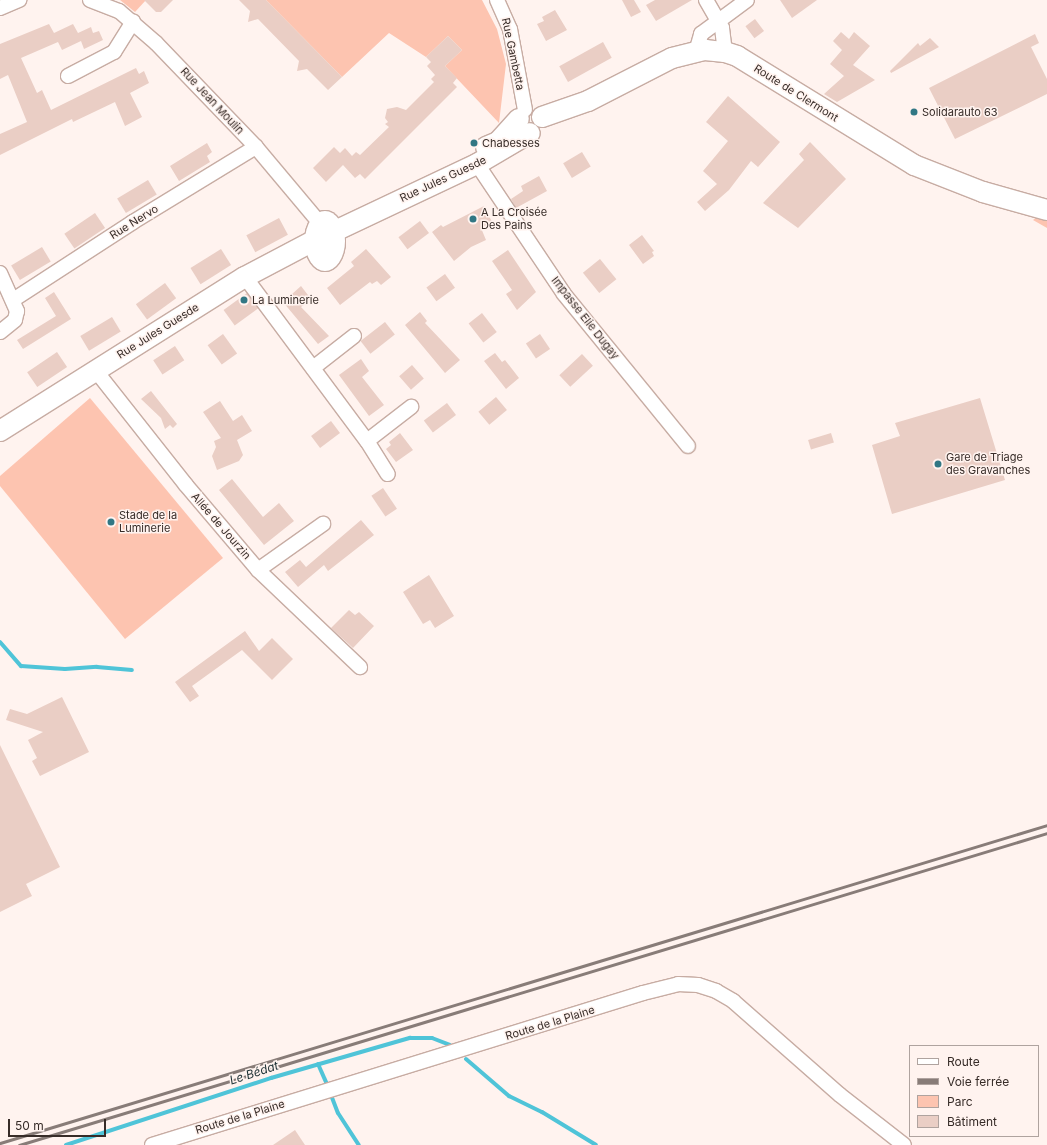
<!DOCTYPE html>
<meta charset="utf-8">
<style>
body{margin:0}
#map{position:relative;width:1047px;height:1145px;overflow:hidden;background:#fff3ef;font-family:Inter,sans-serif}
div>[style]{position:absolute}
.green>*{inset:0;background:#fdc4b0}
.stream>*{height:4px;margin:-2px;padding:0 2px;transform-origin:2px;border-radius:2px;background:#4fc4d8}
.building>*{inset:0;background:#eacec5;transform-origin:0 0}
.roads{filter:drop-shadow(1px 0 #c7aca3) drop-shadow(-1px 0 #c7aca3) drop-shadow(0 1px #c7aca3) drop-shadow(0 -1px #c7aca3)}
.minor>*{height:14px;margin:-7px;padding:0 7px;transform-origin:7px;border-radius:7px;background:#fff}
.secondary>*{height:20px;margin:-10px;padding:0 10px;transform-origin:10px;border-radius:10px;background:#fff}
.secondary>.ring{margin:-10px;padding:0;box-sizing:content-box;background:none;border:20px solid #fff;border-radius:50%}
.rail>*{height:3px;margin:-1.5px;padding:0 1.5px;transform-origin:1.5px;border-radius:1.5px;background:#887c78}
.dots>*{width:11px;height:11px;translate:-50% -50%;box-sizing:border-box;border:2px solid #fff3ef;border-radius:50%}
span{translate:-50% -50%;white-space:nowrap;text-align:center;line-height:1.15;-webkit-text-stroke:3px #fff3ef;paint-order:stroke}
.street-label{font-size:11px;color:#372c28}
.poi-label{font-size:11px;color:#372c28}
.left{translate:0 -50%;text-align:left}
.water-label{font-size:12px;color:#1a2e32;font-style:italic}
.legend{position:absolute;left:909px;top:1045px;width:130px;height:92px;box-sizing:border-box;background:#fff3ef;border:1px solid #afa39f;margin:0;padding:5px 7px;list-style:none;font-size:12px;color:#372c28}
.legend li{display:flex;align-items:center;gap:8px;height:20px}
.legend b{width:20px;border:1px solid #afa39f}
.scale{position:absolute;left:8px;top:1119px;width:98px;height:18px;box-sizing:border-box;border:2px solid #372c28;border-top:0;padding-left:5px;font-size:12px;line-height:14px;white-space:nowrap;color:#372c28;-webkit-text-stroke:3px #fff3ef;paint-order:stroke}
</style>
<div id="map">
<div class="green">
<div style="clip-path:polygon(120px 0,146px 0,135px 12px)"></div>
<div style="clip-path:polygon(266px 0,482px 0,497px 29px,506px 64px,499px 123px,445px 66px,462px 50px,448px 36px,426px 57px,389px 33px,342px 77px)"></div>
<div style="clip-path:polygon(1037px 217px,1047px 220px,1047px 228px,1033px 220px)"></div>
<div style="clip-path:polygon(90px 398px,223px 558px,125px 639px,0 486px,0 476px)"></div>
</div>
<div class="stream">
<div style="left:0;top:642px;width:32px;rotate:49deg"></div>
<div style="left:21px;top:666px;width:44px;rotate:3.9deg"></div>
<div style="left:65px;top:669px;width:32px;rotate:-4deg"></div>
<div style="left:97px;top:667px;width:35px;rotate:5deg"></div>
<div style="left:466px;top:1059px;width:57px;rotate:40.7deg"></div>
<div style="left:509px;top:1096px;width:37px;rotate:26deg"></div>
<div style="left:542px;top:1112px;width:63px;rotate:31.4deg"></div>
<div style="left:318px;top:1064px;width:22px;rotate:66deg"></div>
<div style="left:331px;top:1095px;width:19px;rotate:69deg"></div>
<div style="left:338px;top:1113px;width:38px;rotate:57deg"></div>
<div style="left:66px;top:1145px;width:216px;rotate:-18.1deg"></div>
<div style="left:271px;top:1078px;width:145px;rotate:-16.1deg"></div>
<div style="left:410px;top:1038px;width:22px"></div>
<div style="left:432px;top:1038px;width:19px;rotate:21deg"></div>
</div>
<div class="building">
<div style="clip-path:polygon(144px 0,173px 0,161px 12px,156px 12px)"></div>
<div style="clip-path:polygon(239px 0,266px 0,342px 77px,328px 90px,307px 69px,297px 71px,299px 61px,258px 19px,248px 22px,250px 11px)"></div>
<div style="clip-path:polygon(622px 0,634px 0,641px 12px,631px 17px)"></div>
<div style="clip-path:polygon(655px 0,692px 0,656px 21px,646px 5px)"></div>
<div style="clip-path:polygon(780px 0,817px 0,792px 18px)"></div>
<div style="clip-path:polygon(555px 10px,567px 30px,546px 41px,537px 24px,544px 21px,542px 17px)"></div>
<div style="left:755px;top:19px;width:15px;height:12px;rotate:53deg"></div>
<div style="clip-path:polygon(49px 24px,54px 33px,73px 24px,78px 33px,91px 27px,93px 33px,99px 31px,103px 40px,84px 49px,81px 41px,62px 50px,58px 42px,21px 58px,37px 93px,42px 90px,51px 110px,136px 68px,139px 74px,144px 71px,149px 83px,130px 93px,142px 117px,125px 126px,115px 102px,73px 122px,72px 119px,0 155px,0 134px,27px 122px,8px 75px,0 79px,0 44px)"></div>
<div style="clip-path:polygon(841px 32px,849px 39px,854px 32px,870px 46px,853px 65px,875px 80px,837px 102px,824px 94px,844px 76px,830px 64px,842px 50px,833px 41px)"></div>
<div style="clip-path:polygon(1035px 34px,1039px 43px,1031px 47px,1047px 79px,1047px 94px,955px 139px,929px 88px)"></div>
<div style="clip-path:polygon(448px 36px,462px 50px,445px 66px,457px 78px,453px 83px,457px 87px,365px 179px,360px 174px,355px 178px,343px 165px,326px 182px,313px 168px,334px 147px,340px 153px,345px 148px,352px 156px,356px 152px,360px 155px,389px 127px,385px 124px,388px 122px,385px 118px,387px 109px,397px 107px,406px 110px,434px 82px,431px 79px,435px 75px,427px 66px,431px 62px,426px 57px)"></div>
<div style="clip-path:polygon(930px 38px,939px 47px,891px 73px,890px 71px,918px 43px,920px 46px)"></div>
<div style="left:603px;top:42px;width:18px;height:50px;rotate:61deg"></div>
<div style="clip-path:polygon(728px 96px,780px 142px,758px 167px,751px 161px,729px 190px,705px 211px,697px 202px,717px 184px,703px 171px,728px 141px,706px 122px)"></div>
<div style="clip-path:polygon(810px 142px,846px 179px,798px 228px,763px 203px,804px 160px,799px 154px)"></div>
<div style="clip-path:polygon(207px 143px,212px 152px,207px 156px,210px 162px,179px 181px,170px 166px)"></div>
<div style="left:582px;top:152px;width:17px;height:22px;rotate:59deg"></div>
<div style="clip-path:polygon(539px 176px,547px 191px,516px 208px,511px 199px,523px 191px,521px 186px)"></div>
<div style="left:148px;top:180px;width:17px;height:36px;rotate:59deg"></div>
<div style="clip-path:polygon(484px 206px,492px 222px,481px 228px,486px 240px,471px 247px,454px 261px,432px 232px,441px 225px,443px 227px)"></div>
<div style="left:95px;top:213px;width:18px;height:37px;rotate:56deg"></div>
<div style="left:279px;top:218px;width:19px;height:37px;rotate:62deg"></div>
<div style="left:420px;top:221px;width:15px;height:27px;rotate:53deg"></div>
<div style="clip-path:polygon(642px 235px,654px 251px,652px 252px,654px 256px,643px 264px,629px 245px)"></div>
<div style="left:42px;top:247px;width:17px;height:36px;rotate:59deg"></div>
<div style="left:221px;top:249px;width:19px;height:36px;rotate:58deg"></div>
<div style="clip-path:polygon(366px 249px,391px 277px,381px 285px,377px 281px,372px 284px,370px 282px,340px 305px,327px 288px,354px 266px,351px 262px)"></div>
<div style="clip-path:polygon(508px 250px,536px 292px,517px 310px,506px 294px,512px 290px,492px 261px)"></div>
<div style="left:600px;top:259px;width:26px;height:22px;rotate:51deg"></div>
<div style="left:445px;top:274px;width:17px;height:23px;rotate:54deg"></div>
<div style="left:165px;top:283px;width:19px;height:36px;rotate:54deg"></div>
<div style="clip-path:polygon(301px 286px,311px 299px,301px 307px,329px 336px,318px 344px,283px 302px)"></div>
<div style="clip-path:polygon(54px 292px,71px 319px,23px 349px,17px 340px,56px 316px,45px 298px)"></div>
<div style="left:247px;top:293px;width:19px;height:29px;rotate:54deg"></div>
<div style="clip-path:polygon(420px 312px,427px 321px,425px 323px,460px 360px,445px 373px,405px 325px)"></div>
<div style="left:482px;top:313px;width:24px;height:17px;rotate:52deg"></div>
<div style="left:112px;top:317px;width:17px;height:37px;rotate:59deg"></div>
<div style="left:385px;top:322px;width:16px;height:31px;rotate:52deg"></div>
<div style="left:223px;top:334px;width:24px;height:19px;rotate:54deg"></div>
<div style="left:540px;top:334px;width:18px;height:17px;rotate:56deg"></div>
<div style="left:175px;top:346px;width:17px;height:26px;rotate:57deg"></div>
<div style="left:57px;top:352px;width:18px;height:36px;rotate:56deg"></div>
<div style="clip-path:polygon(495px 353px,502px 362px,505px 360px,519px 378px,506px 389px,484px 361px)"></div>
<div style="left:582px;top:354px;width:16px;height:31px;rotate:47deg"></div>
<div style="clip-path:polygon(361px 359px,369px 371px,362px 377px,384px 405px,369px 416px,339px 375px)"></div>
<div style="left:412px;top:365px;width:18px;height:17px;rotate:49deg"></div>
<div style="clip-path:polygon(151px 391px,177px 424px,173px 428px,170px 425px,165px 429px,161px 418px,141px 399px)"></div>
<div style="left:496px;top:397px;width:17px;height:23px;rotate:50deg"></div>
<div style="clip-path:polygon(980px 398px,1005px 480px,892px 514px,872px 445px,900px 436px,895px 423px)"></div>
<div style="clip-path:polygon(220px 401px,233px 421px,242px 415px,252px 431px,237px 440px,243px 455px,239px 461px,217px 470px,212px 456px,216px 447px,214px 441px,221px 438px,203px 412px)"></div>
<div style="left:447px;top:403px;width:15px;height:29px;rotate:53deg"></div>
<div style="left:331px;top:421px;width:15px;height:25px;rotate:53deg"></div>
<div style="clip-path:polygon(400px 433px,413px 450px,396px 462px,386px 449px,391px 445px,389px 442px)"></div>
<div style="left:831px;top:433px;width:10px;height:24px;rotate:73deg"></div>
<div style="clip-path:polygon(232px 479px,263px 517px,279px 503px,294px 521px,264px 545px,219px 490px)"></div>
<div style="left:383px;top:488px;width:25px;height:14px;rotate:56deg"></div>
<div style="clip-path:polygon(361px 520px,374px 535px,328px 571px,324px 565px,298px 587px,285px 572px,300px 560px,306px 567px)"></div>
<div style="clip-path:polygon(429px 575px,454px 616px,435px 628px,430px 620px,423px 624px,403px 592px)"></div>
<div style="clip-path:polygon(349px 610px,355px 615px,359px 612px,374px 626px,353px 648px,331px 628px)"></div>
<div style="clip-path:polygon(245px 631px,259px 651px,272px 638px,293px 659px,272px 680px,242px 650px,192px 686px,199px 696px,190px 702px,175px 682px)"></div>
<div style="clip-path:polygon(62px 697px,89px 752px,40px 776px,32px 761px,37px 758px,28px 740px,43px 732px,6px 720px,10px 709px,27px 714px)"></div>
<div style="clip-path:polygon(0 745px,60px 867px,26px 884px,32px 896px,0 912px)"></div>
<div style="clip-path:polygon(295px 1130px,305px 1145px,273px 1145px)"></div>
</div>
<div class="roads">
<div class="minor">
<div style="left:90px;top:0;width:31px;rotate:21deg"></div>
<div style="left:119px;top:11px;width:49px;rotate:40.9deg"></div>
<div style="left:156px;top:43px;width:144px;rotate:46.1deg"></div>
<div style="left:256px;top:147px;width:98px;rotate:50deg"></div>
<div style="left:497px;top:0;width:32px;rotate:66deg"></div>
<div style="left:510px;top:29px;width:82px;rotate:79.5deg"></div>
<div style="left:706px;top:0;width:32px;rotate:60deg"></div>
<div style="left:722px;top:28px;width:24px;rotate:83deg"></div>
<div style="left:0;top:8px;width:21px;rotate:-23deg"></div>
<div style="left:696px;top:52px;width:19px;rotate:-74deg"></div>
<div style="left:701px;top:34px;width:57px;rotate:-36.5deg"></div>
<div style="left:68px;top:76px;width:52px;rotate:-27.6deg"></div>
<div style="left:114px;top:52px;width:36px;rotate:-58deg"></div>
<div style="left:477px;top:164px;width:156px;rotate:56.2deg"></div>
<div style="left:564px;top:294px;width:196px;rotate:50.8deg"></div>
<div style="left:0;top:273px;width:42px;rotate:65.9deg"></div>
<div style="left:17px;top:311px;width:9px;rotate:103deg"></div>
<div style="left:15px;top:320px;width:19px;rotate:141deg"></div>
<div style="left:245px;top:277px;width:204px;rotate:53.4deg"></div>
<div style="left:367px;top:441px;width:39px;rotate:58deg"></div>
<div style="left:13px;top:300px;width:143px;rotate:-33deg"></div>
<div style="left:133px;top:222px;width:144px;rotate:-31.4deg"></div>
<div style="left:313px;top:368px;width:52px;rotate:-38deg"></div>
<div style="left:96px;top:371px;width:145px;rotate:51.7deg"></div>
<div style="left:186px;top:485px;width:111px;rotate:49.7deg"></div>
<div style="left:258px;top:570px;width:141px;rotate:43.6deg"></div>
<div style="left:367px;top:441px;width:56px;rotate:-37.7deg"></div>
<div style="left:258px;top:570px;width:80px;rotate:-35.3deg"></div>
<div style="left:152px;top:1145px;width:514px;rotate:-17.2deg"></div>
<div style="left:643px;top:993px;width:36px;rotate:-14deg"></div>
<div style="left:678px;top:984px;width:20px;rotate:3deg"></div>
<div style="left:698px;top:985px;width:19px;rotate:18deg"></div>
<div style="left:716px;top:991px;width:20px;rotate:30deg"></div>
<div style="left:733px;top:1001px;width:142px;rotate:41.3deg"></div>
<div style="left:840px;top:1095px;width:81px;rotate:38deg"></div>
</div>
<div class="secondary">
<div style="left:542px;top:117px;width:49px;rotate:-19.2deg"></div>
<div style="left:588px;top:101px;width:94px;rotate:-27.1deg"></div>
<div style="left:672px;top:58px;width:34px;rotate:-14deg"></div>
<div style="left:705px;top:50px;width:20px;rotate:6deg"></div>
<div style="left:725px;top:52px;width:13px;rotate:18deg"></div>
<div style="left:737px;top:56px;width:208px;rotate:31.6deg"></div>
<div style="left:914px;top:165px;width:74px;rotate:21.4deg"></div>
<div style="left:983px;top:192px;width:66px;rotate:15.7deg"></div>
<div style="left:486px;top:147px;width:13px;rotate:-23deg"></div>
<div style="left:498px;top:142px;width:31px;rotate:-48deg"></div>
<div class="ring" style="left:315px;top:221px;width:-2px;height:-2px"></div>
<div style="left:333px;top:232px;width:159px;rotate:-25.3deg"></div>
<div style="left:477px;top:164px;width:61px;rotate:-30.3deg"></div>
<div style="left:0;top:431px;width:289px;rotate:-32.2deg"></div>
<div style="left:245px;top:277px;width:84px;rotate:-27.8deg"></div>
</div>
</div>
<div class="rail">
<div style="left:0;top:1143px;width:1094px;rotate:-16.89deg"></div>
<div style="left:19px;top:1145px;width:1074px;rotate:-16.88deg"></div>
</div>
<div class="dots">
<div style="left:914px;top:112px;background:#317784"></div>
<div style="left:474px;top:143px;background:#317784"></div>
<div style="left:473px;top:219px;background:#317784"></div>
<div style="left:244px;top:300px;background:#317784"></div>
<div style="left:938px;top:464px;background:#317784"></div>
<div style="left:111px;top:522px;background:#317784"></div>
</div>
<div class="street-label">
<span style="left:513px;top:54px;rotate:78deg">Rue Gambetta</span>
<span style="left:796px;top:93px;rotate:32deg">Route de Clermont</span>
<span style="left:212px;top:101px;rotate:47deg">Rue Jean Moulin</span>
<span style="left:443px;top:179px;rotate:-25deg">Rue Jules Guesde</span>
<span style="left:134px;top:222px;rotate:-32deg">Rue Nervo</span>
<span style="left:585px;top:318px;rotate:52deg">Impasse Elie Dugay</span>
<span style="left:158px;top:331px;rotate:-32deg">Rue Jules Guesde</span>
<span style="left:221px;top:526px;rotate:49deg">Allée de Jourzin</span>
<span style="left:550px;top:1023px;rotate:-17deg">Route de la Plaine</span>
<span style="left:240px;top:1117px;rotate:-17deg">Route de la Plaine</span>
</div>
<div class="poi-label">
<span class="left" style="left:922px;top:112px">Solidarauto 63</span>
<span class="left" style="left:482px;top:143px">Chabesses</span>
<span class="left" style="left:481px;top:219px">A La Croisée<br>Des Pains</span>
<span class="left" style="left:252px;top:300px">La Luminerie</span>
<span class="left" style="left:946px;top:464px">Gare de Triage<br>des Gravanches</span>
<span class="left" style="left:119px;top:522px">Stade de la<br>Luminerie</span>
</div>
<div class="water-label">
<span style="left:254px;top:1073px;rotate:-18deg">Le Bédat</span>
</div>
<ul class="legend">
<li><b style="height:5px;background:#fff"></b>Route</li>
<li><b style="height:5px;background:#887c78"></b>Voie ferrée</li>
<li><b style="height:11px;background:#fdc4b0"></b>Parc</li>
<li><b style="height:11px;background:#eacec5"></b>Bâtiment</li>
</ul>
<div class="scale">50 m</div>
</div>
